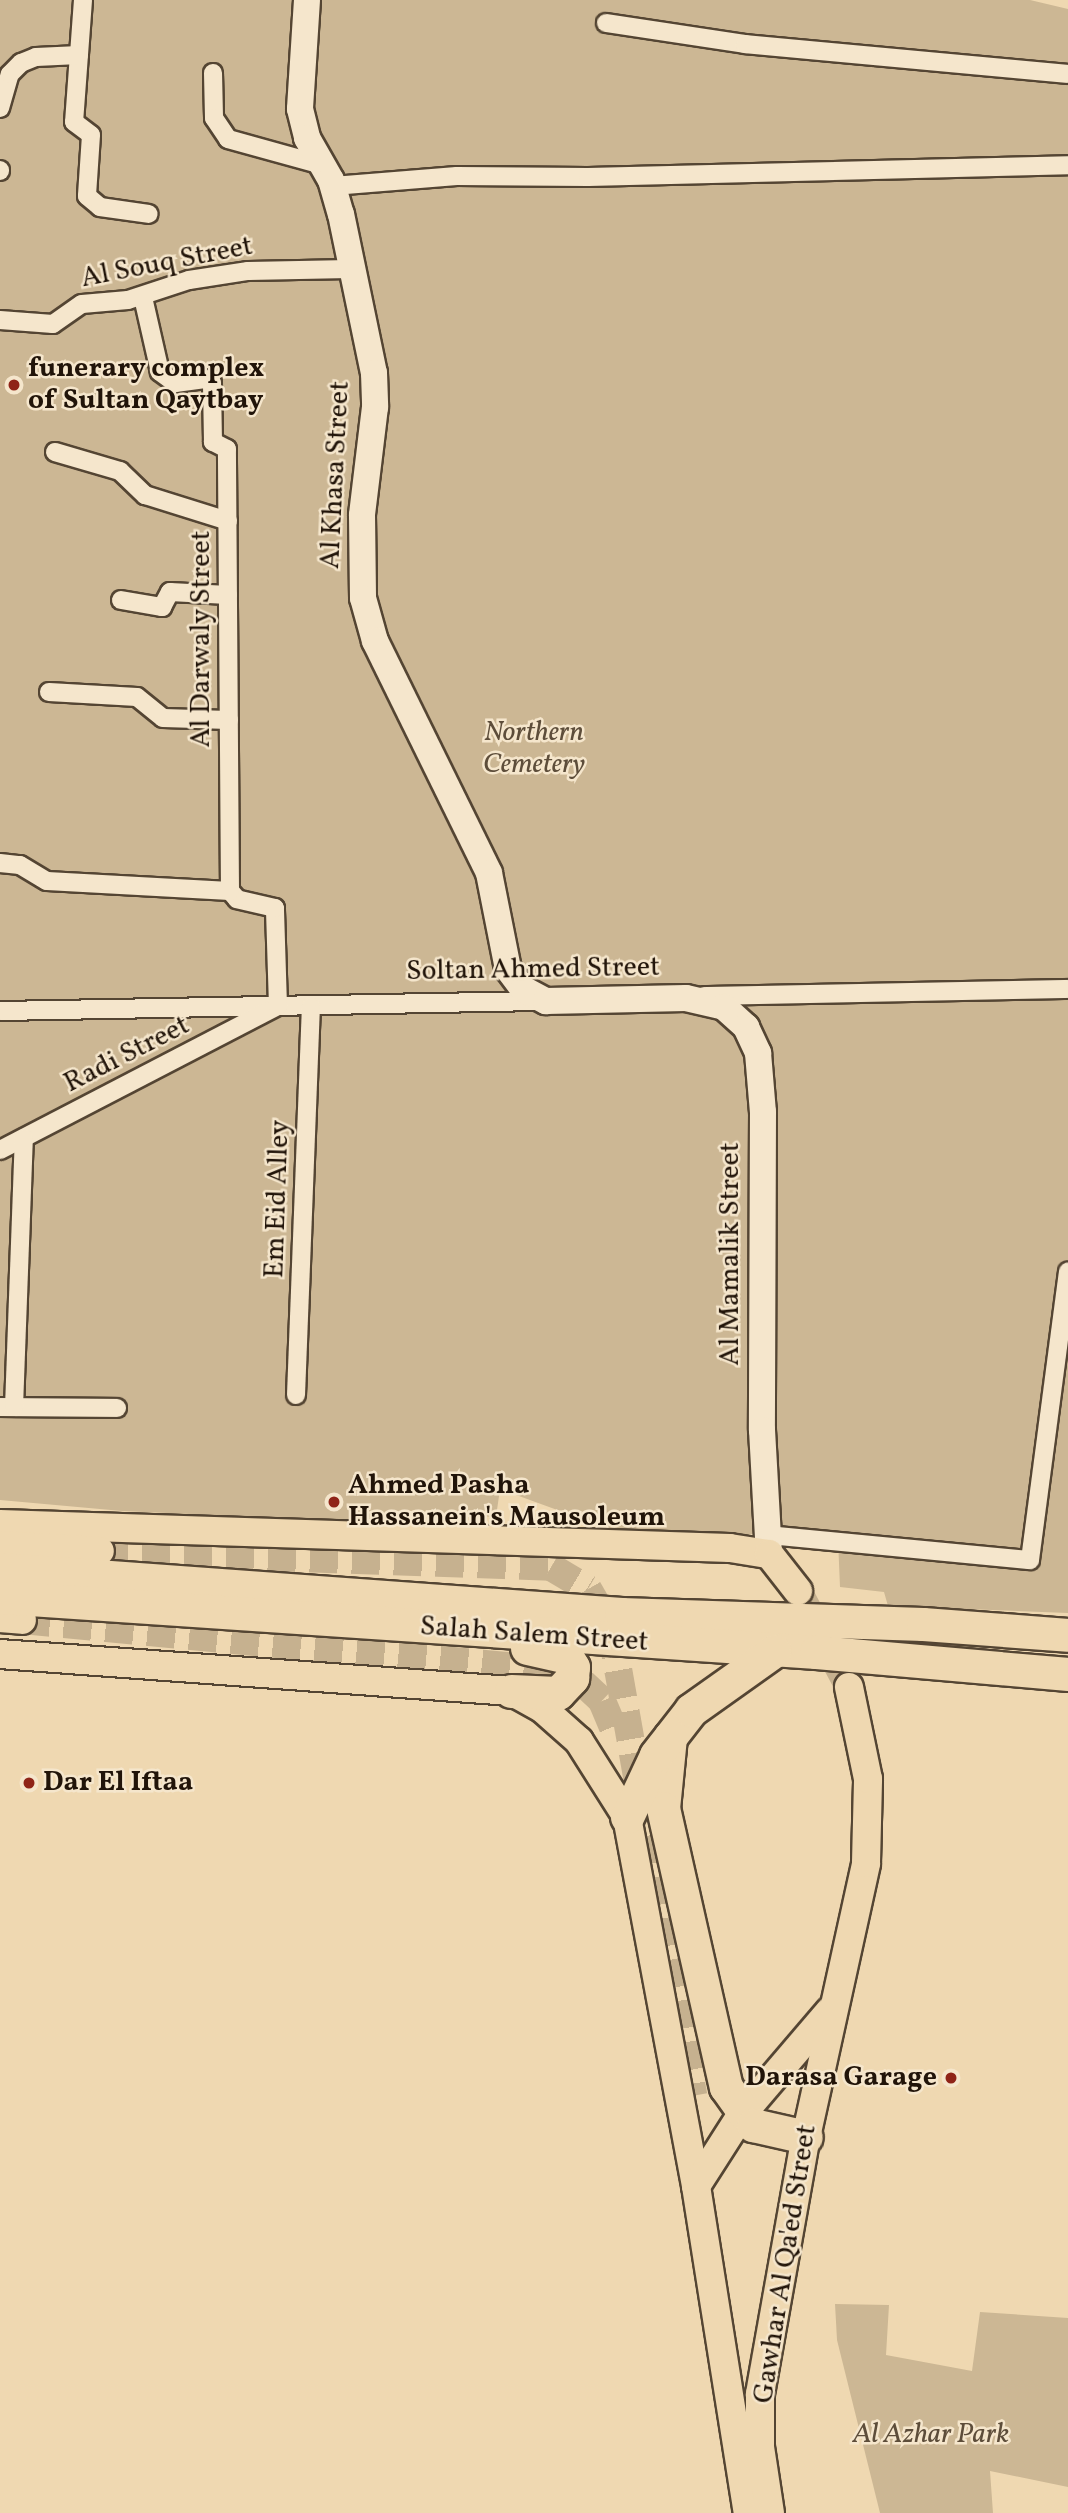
<!DOCTYPE html>
<style>
body{margin:0}
#map{position:relative;width:1068px;height:2513px;overflow:hidden;background:#efd8b1;font-family:Vollkorn,serif}
div>[style]{position:absolute}
.green>*{inset:0;background:#ccb794}
.primary-tunnel>*{height:28px;margin-top:-14px;transform-origin:0;background:repeating-linear-gradient(90deg,#c6b18f 0 28px,transparent 0 42px)}
.roads{filter:drop-shadow(2px 0 #544533) drop-shadow(-2px 0 #544533) drop-shadow(0 2px #544533) drop-shadow(0 -2px #544533)}
.street>*{height:18px;margin:-9px;padding:0 9px;transform-origin:9px;border-radius:9px;background:#f5e6cc}
.secondary>*{height:26px;margin:-13px;padding:0 13px;transform-origin:13px;border-radius:13px;background:#f5e6cc}
.primary>*{height:28px;margin:-14px;padding:0 14px;transform-origin:14px;border-radius:14px;background:#efd8b1}
.highway>*{height:33px;margin:-16.5px;padding:0 16.5px;transform-origin:16.5px;border-radius:16.5px;background:#efd8b1}
.dots>*{width:19px;height:19px;translate:-50% -50%;box-sizing:border-box;border:4px solid #f5e6cc;border-radius:50%}
span{translate:-50% -50%;white-space:nowrap;text-align:center;line-height:1.15;-webkit-text-stroke:5px #f5e6cc;paint-order:stroke}
.street-label{font-size:28px;color:#211409}
.poi-label{font-size:28px;color:#211409;font-weight:700}
.left{translate:0 -50%;text-align:left}
.right{translate:-100% -50%;text-align:right}
.park-label{font-size:28px;color:#5d4d3a;font-style:italic}
</style>
<div id="map">
<div class="green">
<div style="clip-path:polygon(0 0,1030px 0,1068px 9px,1068px 1613px,888px 1606px,884px 1592px,840px 1587px,838px 1539px,784px 1534px,623px 1534px,500px 1489px,496px 1517px,416px 1512px,413px 1524px,122px 1511px,0 1500px)"></div>
<div style="clip-path:polygon(835px 2304px,889px 2305px,886px 2355px,972px 2371px,980px 2312px,1068px 2318px,1068px 2487px,990px 2471px,993px 2513px,880px 2513px,837px 2340px)"></div>
</div>
<div class="primary-tunnel">
<div style="left:100px;top:1551px;width:451px;rotate:2deg"></div>
<div style="left:551px;top:1567px;width:43px;rotate:30.7deg"></div>
<div style="left:588px;top:1589px;width:46px;rotate:60.1deg"></div>
<div style="left:611px;top:1629px;width:474px;rotate:80deg"></div>
<div style="left:798px;top:1591px;width:109px;rotate:62deg"></div>
<div style="left:22px;top:1620px;width:540px;rotate:5.42deg"></div>
<div style="left:560px;top:1671px;width:26px;rotate:28deg"></div>
<div style="left:583px;top:1683px;width:26px;rotate:43deg"></div>
<div style="left:602px;top:1701px;width:41px;rotate:67.2deg"></div>
</div>
<div class="roads">
<div class="street">
<div style="left:83px;top:0;width:122px;rotate:94.2deg"></div>
<div style="left:74px;top:122px;width:21px;rotate:37deg"></div>
<div style="left:91px;top:135px;width:61px;rotate:93.8deg"></div>
<div style="left:87px;top:196px;width:17px;rotate:40deg"></div>
<div style="left:100px;top:207px;width:49px;rotate:8.1deg"></div>
<div style="left:606px;top:23px;width:141px;rotate:8.6deg"></div>
<div style="left:745px;top:44px;width:324px;rotate:5.3deg"></div>
<div style="left:213px;top:73px;width:45px;rotate:88.7deg"></div>
<div style="left:214px;top:118px;width:25px;rotate:56deg"></div>
<div style="left:228px;top:139px;width:98px;rotate:15.5deg"></div>
<div style="left:0;top:108px;width:35px;rotate:-74deg"></div>
<div style="left:10px;top:74px;width:16px;rotate:-45deg"></div>
<div style="left:21px;top:63px;width:16px;rotate:-22deg"></div>
<div style="left:36px;top:57px;width:43px;rotate:-2.7deg"></div>
<div style="left:0;top:170px;width:1px;rotate:90deg"></div>
<div style="left:333px;top:186px;width:124px;rotate:-4.6deg"></div>
<div style="left:457px;top:176px;width:131px;rotate:0.4deg"></div>
<div style="left:588px;top:177px;width:480px;rotate:-1.4deg"></div>
<div style="left:0;top:320px;width:53px;rotate:4.3deg"></div>
<div style="left:53px;top:324px;width:35px;rotate:-35deg"></div>
<div style="left:82px;top:304px;width:46px;rotate:-5deg"></div>
<div style="left:128px;top:300px;width:64px;rotate:-18.2deg"></div>
<div style="left:189px;top:280px;width:60px;rotate:-8.7deg"></div>
<div style="left:248px;top:271px;width:102px;rotate:-1.1deg"></div>
<div style="left:55px;top:452px;width:68px;rotate:16.3deg"></div>
<div style="left:120px;top:471px;width:35px;rotate:44deg"></div>
<div style="left:145px;top:495px;width:87px;rotate:17.4deg"></div>
<div style="left:121px;top:600px;width:42px;rotate:9.7deg"></div>
<div style="left:162px;top:607px;width:17px;rotate:-62deg"></div>
<div style="left:170px;top:592px;width:58px;rotate:3deg"></div>
<div style="left:49px;top:692px;width:88px;rotate:3.3deg"></div>
<div style="left:137px;top:697px;width:33px;rotate:39deg"></div>
<div style="left:163px;top:718px;width:66px;rotate:1.7deg"></div>
<div style="left:0;top:863px;width:20px;rotate:6deg"></div>
<div style="left:20px;top:865px;width:31px;rotate:31deg"></div>
<div style="left:47px;top:881px;width:183px;rotate:3.1deg"></div>
<div style="left:704px;top:996px;width:364px;rotate:-1.1deg"></div>
<div style="left:0;top:1011px;width:542px;rotate:-1.06deg"></div>
<div style="left:0;top:1150px;width:313px;rotate:-27.4deg"></div>
<div style="left:278px;top:1006px;width:98px;rotate:-91.8deg"></div>
<div style="left:275px;top:908px;width:39px;rotate:-167deg"></div>
<div style="left:237px;top:899px;width:11px;rotate:-131deg"></div>
<div style="left:230px;top:891px;width:442px;rotate:-90.4deg"></div>
<div style="left:227px;top:449px;width:16px;rotate:-153deg"></div>
<div style="left:213px;top:442px;width:59px;rotate:-91deg"></div>
<div style="left:212px;top:383px;width:8px;rotate:-150deg"></div>
<div style="left:205px;top:379px;width:30px;rotate:172deg"></div>
<div style="left:175px;top:383px;width:19px;rotate:-144deg"></div>
<div style="left:160px;top:372px;width:77px;rotate:-102.8deg"></div>
<div style="left:296px;top:1395px;width:389px;rotate:-87.8deg"></div>
<div style="left:0;top:1407px;width:117px;rotate:0.5deg"></div>
<div style="left:14px;top:1407px;width:269px;rotate:-87.9deg"></div>
<div style="left:768px;top:1535px;width:263px;rotate:5.5deg"></div>
<div style="left:1030px;top:1560px;width:291px;rotate:-82.5deg"></div>
</div>
<div class="secondary">
<div style="left:307px;top:0;width:109px;rotate:93.7deg"></div>
<div style="left:300px;top:109px;width:30px;rotate:76deg"></div>
<div style="left:307px;top:138px;width:48px;rotate:60.3deg"></div>
<div style="left:331px;top:180px;width:35px;rotate:74deg"></div>
<div style="left:341px;top:214px;width:162px;rotate:78.3deg"></div>
<div style="left:374px;top:373px;width:34px;rotate:88deg"></div>
<div style="left:375px;top:407px;width:109px;rotate:96.9deg"></div>
<div style="left:362px;top:515px;width:83px;rotate:89.3deg"></div>
<div style="left:363px;top:598px;width:45px;rotate:74.4deg"></div>
<div style="left:375px;top:641px;width:258px;rotate:63.8deg"></div>
<div style="left:489px;top:873px;width:98px;rotate:78.8deg"></div>
<div style="left:508px;top:969px;width:25px;rotate:53deg"></div>
<div style="left:523px;top:989px;width:26px;rotate:28deg"></div>
<div style="left:546px;top:1001px;width:140px;rotate:-1.2deg"></div>
<div style="left:686px;top:998px;width:39px;rotate:13deg"></div>
<div style="left:724px;top:1007px;width:30px;rotate:42deg"></div>
<div style="left:746px;top:1027px;width:29px;rotate:65deg"></div>
<div style="left:758px;top:1053px;width:59px;rotate:85.2deg"></div>
<div style="left:763px;top:1112px;width:318px;rotate:90.2deg"></div>
<div style="left:762px;top:1430px;width:124px;rotate:86.8deg"></div>
</div>
<div class="primary">
<div style="left:0;top:1524px;width:730px;rotate:1.88deg"></div>
<div style="left:730px;top:1548px;width:39px;rotate:9deg"></div>
<div style="left:769px;top:1554px;width:47px;rotate:51.9deg"></div>
<div style="left:0;top:1545px;width:100px;rotate:3.4deg"></div>
<div style="left:0;top:1618px;width:22px;rotate:5deg"></div>
<div style="left:0;top:1654px;width:512px;rotate:4.14deg"></div>
<div style="left:511px;top:1691px;width:37px;rotate:29deg"></div>
<div style="left:543px;top:1709px;width:48px;rotate:41.6deg"></div>
<div style="left:579px;top:1741px;width:90px;rotate:57.7deg"></div>
<div style="left:627px;top:1817px;width:375px;rotate:79.4deg"></div>
<div style="left:696px;top:2186px;width:331px;rotate:81deg"></div>
<div style="left:696px;top:2186px;width:85px;rotate:-57.4deg"></div>
<div style="left:742px;top:2114px;width:135px;rotate:-49.5deg"></div>
<div style="left:770px;top:2513px;width:67px;rotate:-98.6deg"></div>
<div style="left:760px;top:2447px;width:53px;rotate:-90deg"></div>
<div style="left:760px;top:2394px;width:261px;rotate:-79.9deg"></div>
<div style="left:806px;top:2137px;width:280px;rotate:-77.6deg"></div>
<div style="left:866px;top:1863px;width:84px;rotate:-88.6deg"></div>
<div style="left:868px;top:1779px;width:94px;rotate:-101.7deg"></div>
</div>
<div class="highway">
<div style="left:0;top:1569px;width:623px;rotate:4.14deg"></div>
<div style="left:621px;top:1614px;width:302px;rotate:1.9deg"></div>
<div style="left:923px;top:1624px;width:145px;rotate:4.3deg"></div>
<div style="left:0;top:1597px;width:818px;rotate:3.86deg"></div>
<div style="left:816px;top:1652px;width:253px;rotate:5deg"></div>
<div style="left:511px;top:1691px;width:47px;rotate:2.4deg"></div>
<div style="left:558px;top:1693px;width:21px;rotate:-47deg"></div>
<div style="left:572px;top:1678px;width:11px;rotate:-85deg"></div>
<div style="left:573px;top:1667px;width:12px;rotate:-121deg"></div>
<div style="left:567px;top:1657px;width:41px;rotate:-167.3deg"></div>
<div style="left:670px;top:1737px;width:71px;rotate:95.6deg"></div>
<div style="left:663px;top:1808px;width:286px;rotate:77.3deg"></div>
<div style="left:726px;top:2087px;width:47px;rotate:54.6deg"></div>
<div style="left:753px;top:2125px;width:54px;rotate:12.8deg"></div>
<div style="left:627px;top:1817px;width:68px;rotate:-64.9deg"></div>
<div style="left:656px;top:1755px;width:57px;rotate:-52.1deg"></div>
<div style="left:691px;top:1710px;width:102px;rotate:-35.4deg"></div>
</div>
</div>
<div class="dots">
<div style="left:14px;top:385px;background:#8f2418"></div>
<div style="left:334px;top:1502px;background:#8f2418"></div>
<div style="left:29px;top:1783px;background:#8f2418"></div>
<div style="left:951px;top:2078px;background:#8f2418"></div>
</div>
<div class="street-label">
<span style="left:167px;top:263px;rotate:-11deg">Al Souq Street</span>
<span style="left:336px;top:475px;rotate:-87deg">Al Khasa Street</span>
<span style="left:202px;top:639px;rotate:-90deg">Al Darwaly Street</span>
<span style="left:533px;top:970px;rotate:-1deg">Soltan Ahmed Street</span>
<span style="left:127px;top:1055px;rotate:-27deg">Radi Street</span>
<span style="left:278px;top:1199px;rotate:-88deg">Em Eid Alley</span>
<span style="left:731px;top:1254px;rotate:-90deg">Al Mamalik Street</span>
<span style="left:534px;top:1635px;rotate:4deg">Salah Salem Street</span>
<span style="left:786px;top:2264px;rotate:-81deg">Gawhar Al Qa'ed Street</span>
</div>
<div class="poi-label">
<span class="left" style="left:28px;top:385px">funerary complex<br>of Sultan Qaytbay</span>
<span class="left" style="left:348px;top:1502px">Ahmed Pasha<br>Hassanein's Mausoleum</span>
<span class="left" style="left:43px;top:1783px">Dar El Iftaa</span>
<span class="right" style="left:937px;top:2078px">Darasa Garage</span>
</div>
<div class="park-label">
<span style="left:534px;top:749px">Northern<br>Cemetery</span>
<span style="left:931px;top:2435px">Al Azhar Park</span>
</div>
</div>
